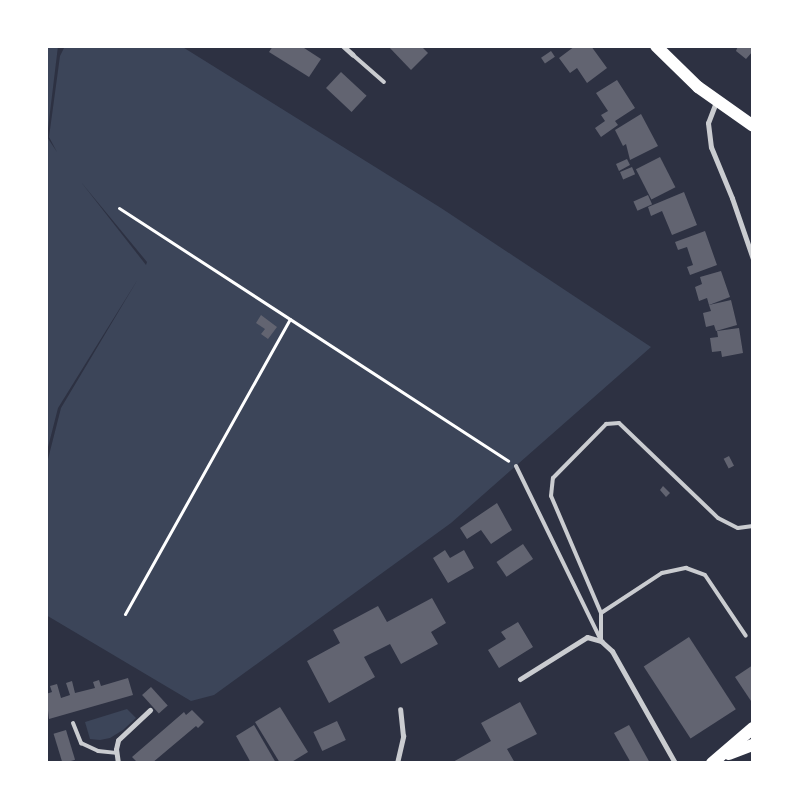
<!DOCTYPE html>
<style>
body{margin:0}
#map{position:relative;width:799px;height:809px;overflow:hidden;background:#2d3142;font-family:"Exo 2",sans-serif}
div>[style]{position:absolute}
.green>*{inset:0;background:#3c4559}
.building>*{inset:0;background:#626471;transform-origin:0 0}
.path>*{height:3px;margin:-1.5px;padding:0 1.5px;transform-origin:1.5px;border-radius:1.5px;background:#fff}
.service>*{height:4px;margin:-2px;padding:0 2px;transform-origin:2px;border-radius:2px;background:#caccd0}
.minor>*{height:5px;margin:-2.5px;padding:0 2.5px;transform-origin:2.5px;border-radius:2.5px;background:#caccd0}
.primary>*{height:12px;margin:-6px;padding:0 6px;transform-origin:6px;border-radius:6px;background:#fff}
span{translate:-50% -50%;white-space:nowrap;text-align:center;line-height:1.15;-webkit-text-stroke:5px #fff;paint-order:stroke}
.frame{position:absolute;inset:0;border:48px solid #fff;pointer-events:none}
</style>
<div id="map">
<div class="green">
<div style="clip-path:polygon(evenodd,46px 46px,58px 46px,47px 137px,57px 152px,49px 137px,60px 56px,65px 46px,181px 46px,441px 208px,651px 347px,451px 523px,214px 695px,191px 701px,46px 615px,46px 467px,61px 408px,138px 279px,58px 408px,46px 455px,46px 46px,81px 182px,147px 262px,146px 265px,81px 182px)"></div>
<div style="clip-path:polygon(127px 709px,136px 718px,123px 730px,110px 738px,100px 740px,90px 739px,85px 722px)"></div>
</div>
<div class="building">
<div style="clip-path:polygon(273px 46px,301px 46px,321px 59px,309px 77px,269px 52px)"></div>
<div style="clip-path:polygon(388px 46px,421px 46px,428px 53px,411px 70px)"></div>
<div style="clip-path:polygon(575px 46px,591px 46px,607px 68px,587px 83px,577px 68px,570px 73px,559px 58px)"></div>
<div style="clip-path:polygon(738px 46px,753px 46px,753px 51px,746px 59px,736px 51px)"></div>
<div style="left:551px;top:51px;width:7px;height:12px;rotate:56deg"></div>
<div style="left:341px;top:72px;width:35px;height:22px;rotate:43deg"></div>
<div style="clip-path:polygon(617px 80px,635px 108px,615px 121px,618px 125px,601px 137px,595px 128px,605px 121px,601px 115px,608px 111px,596px 93px)"></div>
<div style="clip-path:polygon(641px 114px,658px 146px,630px 160px,626px 144px,623px 146px,615px 130px)"></div>
<div style="left:660px;top:157px;width:34px;height:27px;rotate:63deg"></div>
<div style="clip-path:polygon(627px 159px,630px 165px,619px 171px,616px 164px)"></div>
<div style="left:632px;top:167px;width:8px;height:13px;rotate:67deg"></div>
<div style="clip-path:polygon(684px 192px,697px 225px,672px 235px,662px 211px,651px 216px,648px 207px)"></div>
<div style="left:648px;top:195px;width:10px;height:16px;rotate:66deg"></div>
<div style="clip-path:polygon(705px 231px,717px 265px,690px 275px,687px 267px,693px 265px,687px 247px,678px 250px,675px 242px)"></div>
<div style="clip-path:polygon(721px 271px,730px 297px,709px 305px,707px 298px,699px 301px,695px 287px,702px 284px,700px 277px)"></div>
<div style="clip-path:polygon(731px 300px,737px 325px,716px 331px,714px 325px,706px 327px,703px 313px,711px 311px,709px 305px)"></div>
<div style="clip-path:polygon(261px 315px,277px 327px,268px 339px,261px 334px,265px 329px,256px 323px)"></div>
<div style="clip-path:polygon(739px 328px,743px 353px,722px 357px,721px 351px,712px 352px,710px 338px,718px 337px,717px 331px)"></div>
<div style="left:729px;top:456px;width:11px;height:6px;rotate:63deg"></div>
<div style="clip-path:polygon(663px 486px,670px 493px,666px 497px,660px 490px)"></div>
<div style="clip-path:polygon(497px 503px,512px 530px,491px 544px,481px 530px,467px 539px,460px 528px)"></div>
<div style="left:523px;top:544px;width:18px;height:32px;rotate:56deg"></div>
<div style="clip-path:polygon(445px 550px,450px 558px,464px 550px,474px 568px,448px 583px,433px 558px)"></div>
<div style="clip-path:polygon(432px 598px,446px 623px,431px 632px,438px 644px,401px 664px,390px 644px,364px 657px,375px 677px,329px 703px,307px 661px,340px 643px,333px 630px,378px 606px,387px 622px)"></div>
<div style="clip-path:polygon(518px 622px,533px 647px,499px 668px,488px 650px,506px 639px,501px 632px)"></div>
<div style="left:689px;top:637px;width:86px;height:54px;rotate:57deg"></div>
<div style="clip-path:polygon(753px 665px,753px 704px,735px 677px)"></div>
<div style="clip-path:polygon(128px 678px,133px 695px,49px 719px,46px 694px,52px 692px,50px 686px,57px 684px,61px 698px,70px 695px,66px 683px,72px 681px,75px 693px,95px 688px,93px 682px,99px 680px,101px 686px)"></div>
<div style="left:151px;top:687px;width:25px;height:12px;rotate:48deg"></div>
<div style="clip-path:polygon(520px 702px,537px 734px,507px 749px,515px 763px,451px 763px,491px 741px,481px 723px)"></div>
<div style="clip-path:polygon(280px 707px,308px 752px,290px 763px,280px 763px,255px 722px)"></div>
<div style="clip-path:polygon(192px 710px,204px 722px,198px 728px,196px 726px,152px 763px,138px 763px,132px 757px,184px 712px,186px 715px)"></div>
<div style="left:337px;top:721px;width:21px;height:26px;rotate:65deg"></div>
<div style="clip-path:polygon(254px 725px,276px 763px,251px 763px,236px 736px)"></div>
<div style="clip-path:polygon(629px 725px,650px 763px,631px 763px,614px 733px)"></div>
<div style="left:66px;top:730px;width:31px;height:13px;rotate:73deg"></div>
</div>
<div class="path">
<div style="left:119px;top:208px;width:464px;rotate:33deg"></div>
<div style="left:125px;top:614px;width:338px;rotate:-60.8deg"></div>
</div>
<div class="service">
<div style="left:353px;top:55px;width:41px;rotate:41.1deg"></div>
<div style="left:516px;top:466px;width:194px;rotate:64deg"></div>
<div style="left:601px;top:613px;width:73px;rotate:-33.3deg"></div>
<div style="left:662px;top:573px;width:25px;rotate:-12deg"></div>
<div style="left:686px;top:568px;width:20px;rotate:20deg"></div>
<div style="left:705px;top:575px;width:73px;rotate:56.1deg"></div>
<div style="left:601px;top:641px;width:28px;rotate:-90deg"></div>
<div style="left:601px;top:613px;width:127px;rotate:-113.1deg"></div>
<div style="left:551px;top:496px;width:18px;rotate:-84deg"></div>
<div style="left:553px;top:478px;width:76px;rotate:-45.5deg"></div>
<div style="left:606px;top:424px;width:13px;rotate:-4deg"></div>
<div style="left:619px;top:423px;width:137px;rotate:43.8deg"></div>
<div style="left:718px;top:518px;width:22px;rotate:27deg"></div>
<div style="left:738px;top:528px;width:15px;rotate:-8deg"></div>
<div style="left:73px;top:723px;width:22px;rotate:68deg"></div>
<div style="left:81px;top:743px;width:19px;rotate:25deg"></div>
<div style="left:98px;top:751px;width:18px;rotate:6deg"></div>
</div>
<div class="minor">
<div style="left:343px;top:46px;width:13px;rotate:42deg"></div>
<div style="left:716px;top:102px;width:22px;rotate:111deg"></div>
<div style="left:708px;top:123px;width:24px;rotate:83deg"></div>
<div style="left:711px;top:147px;width:55px;rotate:67.6deg"></div>
<div style="left:732px;top:198px;width:65px;rotate:71deg"></div>
<div style="left:520px;top:679px;width:79px;rotate:-32.1deg"></div>
<div style="left:587px;top:637px;width:15px;rotate:16deg"></div>
<div style="left:601px;top:641px;width:15px;rotate:42deg"></div>
<div style="left:612px;top:651px;width:129px;rotate:60.6deg"></div>
<div style="left:118px;top:763px;width:14px;rotate:-98deg"></div>
<div style="left:116px;top:749px;width:9px;rotate:-77deg"></div>
<div style="left:118px;top:740px;width:44px;rotate:-43.2deg"></div>
<div style="left:397px;top:763px;width:28px;rotate:-77deg"></div>
<div style="left:403px;top:736px;width:27px;rotate:-96deg"></div>
</div>
<div class="primary">
<div style="left:656px;top:46px;width:59px;rotate:44.3deg"></div>
<div style="left:698px;top:87px;width:67px;rotate:35.3deg"></div>
<div style="left:729px;top:754px;width:26px;rotate:-21deg"></div>
<div style="left:712px;top:763px;width:54px;rotate:-40.5deg"></div>
</div>
<div class="frame"></div>
</div>
